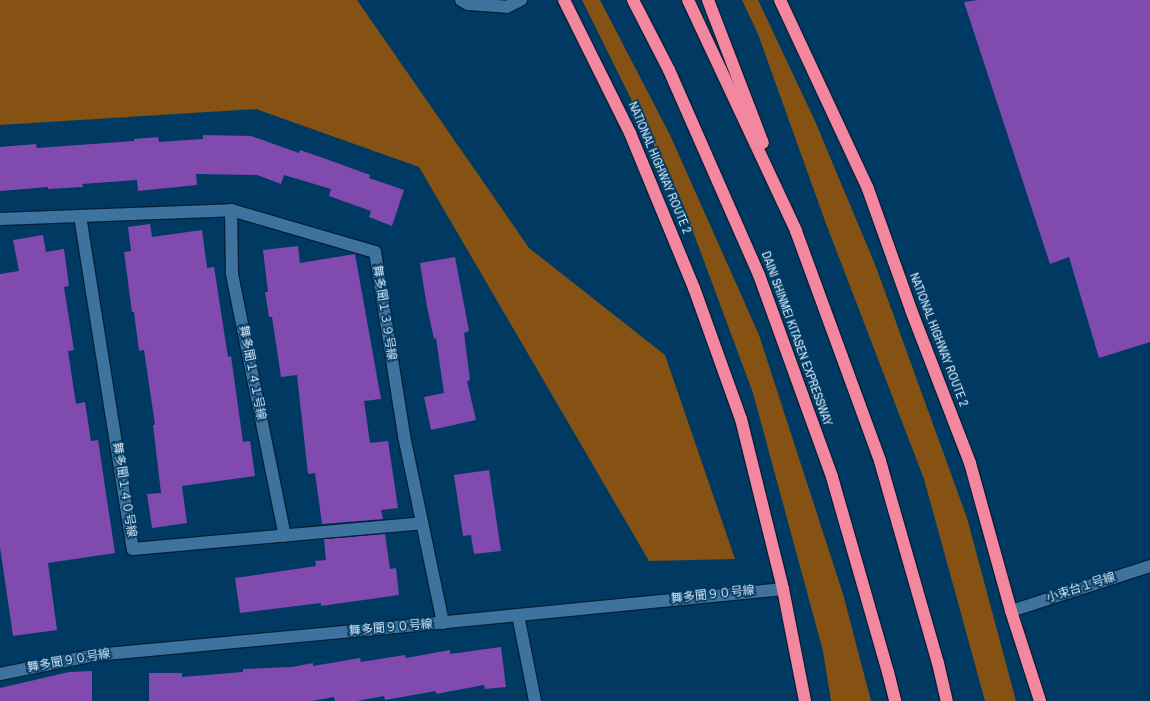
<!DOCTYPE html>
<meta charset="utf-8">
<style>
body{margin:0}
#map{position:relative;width:1150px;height:701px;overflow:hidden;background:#003a63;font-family:"Archivo Narrow","Noto Sans JP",sans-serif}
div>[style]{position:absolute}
.green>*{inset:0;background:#855213}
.building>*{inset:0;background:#804aaf}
.roads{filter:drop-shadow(1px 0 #052137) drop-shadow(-1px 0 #052137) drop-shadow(0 1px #052137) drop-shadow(0 -1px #052137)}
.street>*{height:12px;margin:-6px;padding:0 6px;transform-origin:6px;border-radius:6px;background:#3e729f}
.secondary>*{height:12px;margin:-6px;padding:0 6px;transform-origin:6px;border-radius:6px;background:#3e729f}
.highway>*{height:12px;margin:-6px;padding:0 6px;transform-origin:6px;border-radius:6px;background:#f2879f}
span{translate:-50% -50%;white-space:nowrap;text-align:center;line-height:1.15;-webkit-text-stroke:3.5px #003a63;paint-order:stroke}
.street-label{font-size:12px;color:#dcecfb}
</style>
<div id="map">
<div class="green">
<div style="clip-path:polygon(0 0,357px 0,529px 248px,665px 355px,735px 559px,649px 561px,419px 167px,256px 109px,0 125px)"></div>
<div style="clip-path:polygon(582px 0,600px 0,670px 135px,759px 335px,843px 594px,871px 701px,831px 701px,823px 651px,753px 393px,682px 202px)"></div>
<div style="clip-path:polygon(742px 0,758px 0,815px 121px,876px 267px,967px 518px,1016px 701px,985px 701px,924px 479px,825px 221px,758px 34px)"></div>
</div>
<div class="building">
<div style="clip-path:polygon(978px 0,1150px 0,1150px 342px,1099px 358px,1069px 257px,1050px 264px,964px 2px)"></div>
<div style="clip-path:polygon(203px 135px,251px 136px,299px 153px,300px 150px,326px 159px,370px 175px,369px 178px,404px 190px,392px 226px,369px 217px,371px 211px,329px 196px,331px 189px,284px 175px,281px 184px,257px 175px,196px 174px,197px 185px,138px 191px,137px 180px,82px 184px,83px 187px,48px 189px,48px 187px,0 191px,0 147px,36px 144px,37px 148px,134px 141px,134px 139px,158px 137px,159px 142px,203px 139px)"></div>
<div style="clip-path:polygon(150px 224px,152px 237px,202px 230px,207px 268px,214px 267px,228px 357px,231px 356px,243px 442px,250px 441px,255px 476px,182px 486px,187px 523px,152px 528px,147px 494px,161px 493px,153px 425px,155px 425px,144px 350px,139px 351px,134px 312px,132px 312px,124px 252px,131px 251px,128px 227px)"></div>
<div style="clip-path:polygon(43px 235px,46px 252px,64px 249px,69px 286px,64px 287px,74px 350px,68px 351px,76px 404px,85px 402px,91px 441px,98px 440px,115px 553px,48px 563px,57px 630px,13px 636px,0 547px,0 274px,19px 271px,13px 240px)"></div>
<div style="clip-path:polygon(298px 246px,300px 263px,355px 254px,381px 399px,364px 401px,370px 443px,388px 441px,398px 508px,381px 510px,383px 519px,322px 524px,315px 473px,308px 474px,297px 375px,281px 377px,272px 317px,269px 317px,265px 292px,268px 292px,263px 250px)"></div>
<div style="clip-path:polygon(455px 257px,469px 331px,464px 333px,470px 380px,467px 381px,476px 420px,431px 430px,424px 397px,444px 393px,436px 338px,434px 339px,427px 307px,420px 263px)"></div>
<div style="clip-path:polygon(489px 470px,501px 551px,474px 554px,471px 535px,463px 536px,454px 475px)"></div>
<div style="clip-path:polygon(385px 534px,390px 569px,396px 568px,399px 595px,321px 606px,321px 603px,240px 613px,235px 578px,316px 566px,315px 561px,326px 560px,324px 539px)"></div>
<div style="clip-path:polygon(501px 647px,506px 687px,485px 689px,484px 685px,436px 694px,436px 691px,385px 700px,384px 696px,357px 701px,335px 701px,334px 697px,312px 701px,149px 701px,149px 673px,182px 673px,182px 677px,243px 672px,243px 669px,292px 667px,313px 663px,313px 666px,360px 658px,361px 662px,405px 655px,406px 658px,450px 650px,450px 654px)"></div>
<div style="clip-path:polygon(92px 671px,92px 701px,0 701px,0 688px,69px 672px)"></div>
</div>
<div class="roads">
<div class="street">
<div style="left:231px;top:210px;width:64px;rotate:89.1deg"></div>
<div style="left:232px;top:274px;width:267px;rotate:78.6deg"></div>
<div style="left:80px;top:216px;width:337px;rotate:81deg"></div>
<div style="left:133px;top:549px;width:290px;rotate:-5.1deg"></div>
<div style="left:0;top:219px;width:231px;rotate:-2.2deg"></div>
<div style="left:231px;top:210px;width:150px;rotate:16.3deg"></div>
<div style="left:375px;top:252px;width:186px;rotate:81deg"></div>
<div style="left:404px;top:436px;width:191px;rotate:78.2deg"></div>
<div style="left:518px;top:615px;width:88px;rotate:78.8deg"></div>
</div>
<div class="secondary">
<div style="left:461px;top:0;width:8px;rotate:30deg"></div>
<div style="left:468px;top:4px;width:39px;rotate:4deg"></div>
<div style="left:507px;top:7px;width:16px;rotate:-27deg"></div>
<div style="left:1011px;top:611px;width:146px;rotate:-17.9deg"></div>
<div style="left:0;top:674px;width:97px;rotate:-11.3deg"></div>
<div style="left:95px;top:655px;width:272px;rotate:-5.3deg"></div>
<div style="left:366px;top:630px;width:419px;rotate:-5.6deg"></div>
</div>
<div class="highway">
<div style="left:564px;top:0;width:148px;rotate:63.6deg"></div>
<div style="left:630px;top:133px;width:168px;rotate:67.6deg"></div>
<div style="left:694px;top:288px;width:139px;rotate:70.3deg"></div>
<div style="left:741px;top:419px;width:175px;rotate:76.1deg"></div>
<div style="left:783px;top:589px;width:114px;rotate:78.9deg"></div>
<div style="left:633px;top:0;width:79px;rotate:62.8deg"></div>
<div style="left:669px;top:70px;width:224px;rotate:66.3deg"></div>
<div style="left:759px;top:275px;width:215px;rotate:70.1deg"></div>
<div style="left:832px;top:477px;width:203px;rotate:74deg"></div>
<div style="left:888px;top:672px;width:30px;rotate:76deg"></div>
<div style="left:688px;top:0;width:255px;rotate:64.9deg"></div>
<div style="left:796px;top:231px;width:245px;rotate:69.9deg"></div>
<div style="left:880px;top:461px;width:210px;rotate:74deg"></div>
<div style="left:938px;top:663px;width:39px;rotate:77deg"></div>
<div style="left:708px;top:0;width:153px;rotate:69deg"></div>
<div style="left:780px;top:0;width:208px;rotate:65deg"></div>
<div style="left:868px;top:189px;width:128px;rotate:70.4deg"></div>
<div style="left:911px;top:310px;width:164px;rotate:68.9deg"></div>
<div style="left:970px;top:463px;width:154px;rotate:74.5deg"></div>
<div style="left:1011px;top:611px;width:95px;rotate:72.1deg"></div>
</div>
</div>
<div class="street-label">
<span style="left:659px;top:168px;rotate:67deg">NATIONAL HIGHWAY ROUTE 2</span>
<span style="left:384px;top:313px;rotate:81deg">舞多聞１３９号線</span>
<span style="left:796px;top:339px;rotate:70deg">DAINI SHINMEI KITASEN EXPRESSWAY</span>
<span style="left:938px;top:340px;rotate:69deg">NATIONAL HIGHWAY ROUTE 2</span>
<span style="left:252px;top:373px;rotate:79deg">舞多聞１４１号線</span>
<span style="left:124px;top:490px;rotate:81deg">舞多聞１４０号線</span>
<span style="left:1081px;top:588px;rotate:-18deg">小束台１号線</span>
<span style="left:713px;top:595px;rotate:-6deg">舞多聞９０号線</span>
<span style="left:391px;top:628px;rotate:-5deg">舞多聞９０号線</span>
<span style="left:69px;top:661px;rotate:-10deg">舞多聞９０号線</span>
</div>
</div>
